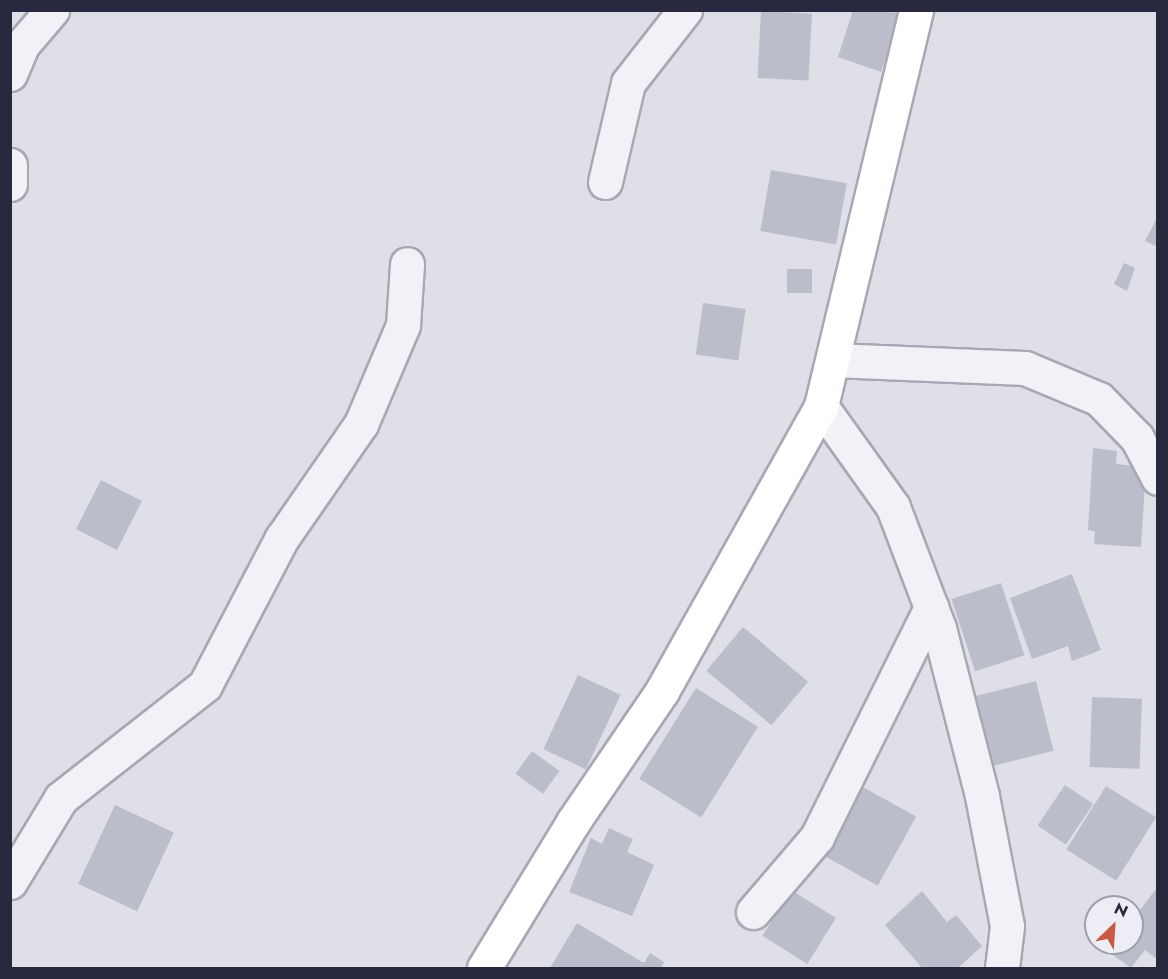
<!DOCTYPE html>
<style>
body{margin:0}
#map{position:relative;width:1168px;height:979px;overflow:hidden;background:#dedfe7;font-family:Jost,sans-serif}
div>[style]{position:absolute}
.building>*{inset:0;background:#bbbdca;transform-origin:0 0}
.roads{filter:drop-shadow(2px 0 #a7a8b4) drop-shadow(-2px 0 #a7a8b4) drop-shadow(0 2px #a7a8b4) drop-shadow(0 -2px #a7a8b4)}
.street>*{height:33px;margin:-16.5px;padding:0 16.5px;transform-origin:16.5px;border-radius:16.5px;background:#f1f1f6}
.secondary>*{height:33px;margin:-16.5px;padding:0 16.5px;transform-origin:16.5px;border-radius:16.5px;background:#fff}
span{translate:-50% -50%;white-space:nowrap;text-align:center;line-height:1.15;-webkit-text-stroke:4.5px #edeef5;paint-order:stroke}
.frame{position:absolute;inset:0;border:12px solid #28293e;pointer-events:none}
.north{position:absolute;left:1084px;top:895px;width:60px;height:60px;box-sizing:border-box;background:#edeef5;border:2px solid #9e9fac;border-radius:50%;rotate:25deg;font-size:16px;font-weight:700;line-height:24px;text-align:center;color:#28293e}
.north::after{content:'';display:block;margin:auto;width:21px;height:27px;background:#cb5845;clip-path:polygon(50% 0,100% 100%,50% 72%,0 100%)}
</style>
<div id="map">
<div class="building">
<div style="clip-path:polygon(853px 10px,901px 13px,881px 72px,838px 57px)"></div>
<div style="left:761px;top:11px;width:51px;height:67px;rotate:3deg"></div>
<div style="left:771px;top:170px;width:77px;height:62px;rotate:10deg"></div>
<div style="clip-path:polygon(1158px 216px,1158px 247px,1145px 241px)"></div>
<div style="clip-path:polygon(1124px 263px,1135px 268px,1127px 291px,1114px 284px)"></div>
<div style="left:787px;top:269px;width:25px;height:24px"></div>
<div style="left:703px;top:303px;width:43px;height:52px;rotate:8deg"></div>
<div style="clip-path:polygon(1093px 448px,1117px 451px,1116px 464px,1146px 467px,1141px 547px,1094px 544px,1095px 531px,1088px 530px)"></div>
<div style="left:101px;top:480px;width:46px;height:55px;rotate:27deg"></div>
<div style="clip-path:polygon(1072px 574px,1101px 650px,1072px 661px,1068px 646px,1032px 659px,1010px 598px)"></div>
<div style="left:1001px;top:583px;width:76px;height:52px;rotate:72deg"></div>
<div style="left:743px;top:627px;width:85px;height:57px;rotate:40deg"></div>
<div style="left:578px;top:675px;width:47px;height:82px;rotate:25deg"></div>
<div style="left:1036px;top:681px;width:72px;height:64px;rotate:76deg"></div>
<div style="left:696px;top:688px;width:73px;height:107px;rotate:32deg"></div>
<div style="left:1092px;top:697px;width:50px;height:70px;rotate:2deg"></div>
<div style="left:532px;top:751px;width:34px;height:28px;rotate:36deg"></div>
<div style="left:1065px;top:785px;width:34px;height:49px;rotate:34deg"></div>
<div style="left:861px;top:786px;width:63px;height:79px;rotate:29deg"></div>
<div style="left:1106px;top:786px;width:59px;height:75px;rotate:32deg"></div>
<div style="left:115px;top:805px;width:65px;height:87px;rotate:25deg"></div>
<div style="clip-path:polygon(609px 828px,633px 839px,627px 852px,654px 865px,632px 916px,569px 892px,591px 838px,602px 844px)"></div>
<div style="clip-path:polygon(1158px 886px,1158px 960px,1145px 950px,1131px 968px,1109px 952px,1116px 943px,1132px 943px,1132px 921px)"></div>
<div style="left:791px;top:890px;width:53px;height:54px;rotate:32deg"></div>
<div style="clip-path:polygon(922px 891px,947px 922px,956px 915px,982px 946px,958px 968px,922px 968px,885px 925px)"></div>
<div style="clip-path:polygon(577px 923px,644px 963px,650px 953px,664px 962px,661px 968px,550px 968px)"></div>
</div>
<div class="roads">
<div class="street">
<div style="left:10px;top:74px;width:33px;rotate:-67deg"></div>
<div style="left:23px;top:44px;width:45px;rotate:-49.5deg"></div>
<div style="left:10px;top:165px;width:19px;rotate:90deg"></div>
<div style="left:605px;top:182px;width:102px;rotate:-76.9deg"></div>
<div style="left:628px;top:83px;width:93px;rotate:-52deg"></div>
<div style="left:833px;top:360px;width:192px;rotate:2.4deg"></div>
<div style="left:1025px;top:368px;width:80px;rotate:22.7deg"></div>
<div style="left:1099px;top:399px;width:54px;rotate:45.7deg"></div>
<div style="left:1137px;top:438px;width:45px;rotate:62.3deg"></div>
<div style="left:821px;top:406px;width:124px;rotate:54.5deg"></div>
<div style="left:893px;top:507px;width:129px;rotate:69.2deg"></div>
<div style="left:939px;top:628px;width:173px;rotate:75.6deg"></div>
<div style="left:982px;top:796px;width:132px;rotate:79.1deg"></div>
<div style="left:1007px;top:926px;width:42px;rotate:96.8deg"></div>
<div style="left:10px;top:882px;width:98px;rotate:-58.7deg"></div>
<div style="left:61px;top:798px;width:183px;rotate:-38.1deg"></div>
<div style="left:205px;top:685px;width:166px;rotate:-62.4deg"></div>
<div style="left:282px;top:538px;width:139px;rotate:-55.3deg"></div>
<div style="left:361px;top:424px;width:108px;rotate:-67deg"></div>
<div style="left:403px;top:325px;width:61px;rotate:-86.2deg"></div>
<div style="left:753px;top:912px;width:99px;rotate:-49.5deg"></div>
<div style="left:817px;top:837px;width:257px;rotate:-63.6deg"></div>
</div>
<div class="secondary">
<div style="left:484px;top:968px;width:171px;rotate:-58.6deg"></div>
<div style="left:573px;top:822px;width:158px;rotate:-55.8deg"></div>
<div style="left:662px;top:691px;width:326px;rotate:-60.8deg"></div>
<div style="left:821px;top:406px;width:407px;rotate:-76.5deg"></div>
</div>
</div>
<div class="frame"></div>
<div class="north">N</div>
</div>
